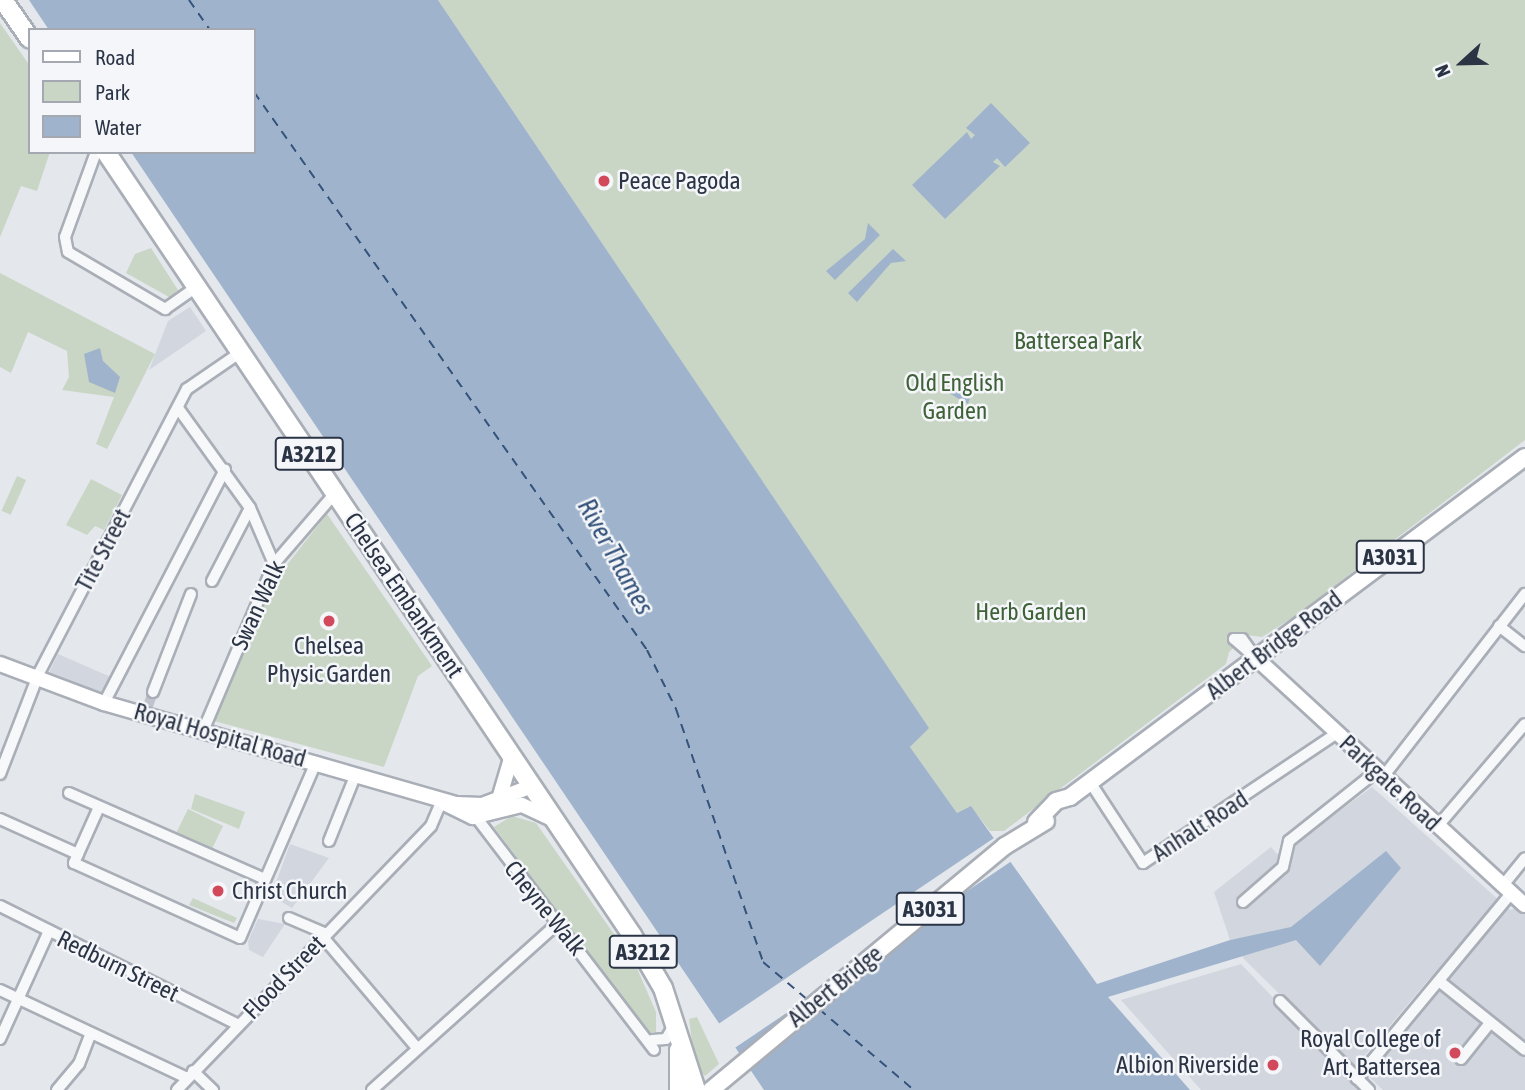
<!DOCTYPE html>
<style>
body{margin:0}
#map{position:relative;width:1525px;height:1090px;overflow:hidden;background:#e4e7ec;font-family:"Asap Condensed",sans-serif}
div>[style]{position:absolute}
.built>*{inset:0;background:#d2d6de}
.green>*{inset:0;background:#c9d6c5;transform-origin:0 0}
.water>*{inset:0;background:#9fb4cc}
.pier>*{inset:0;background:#e4e7ec;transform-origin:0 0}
.ferry>*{height:2px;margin-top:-1px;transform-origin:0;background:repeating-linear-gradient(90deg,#34527a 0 9px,transparent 0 16px)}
.street-tunnel>*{height:10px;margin-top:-5px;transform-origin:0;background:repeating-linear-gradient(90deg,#bfc3cb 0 10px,transparent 0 15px)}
.roads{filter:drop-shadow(2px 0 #a9aeb7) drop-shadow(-2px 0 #a9aeb7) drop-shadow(0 2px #a9aeb7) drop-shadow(0 -2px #a9aeb7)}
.street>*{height:10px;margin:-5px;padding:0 5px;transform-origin:5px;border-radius:5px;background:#f7f8fa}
.secondary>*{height:14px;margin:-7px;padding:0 7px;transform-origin:7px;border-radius:7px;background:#fff}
.primary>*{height:16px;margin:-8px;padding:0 8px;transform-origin:8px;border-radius:8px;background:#fff}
.highway>*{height:18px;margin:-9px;padding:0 9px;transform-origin:9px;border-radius:9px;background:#fff}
.dots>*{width:19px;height:19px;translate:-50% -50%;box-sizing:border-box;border:4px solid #f4f6f9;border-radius:50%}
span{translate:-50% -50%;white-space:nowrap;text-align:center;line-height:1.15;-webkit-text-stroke:5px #f4f6f9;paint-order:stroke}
.shield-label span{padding:2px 5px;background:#f4f6f9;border:2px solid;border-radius:5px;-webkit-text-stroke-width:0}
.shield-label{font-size:23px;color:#2b3445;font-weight:700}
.poi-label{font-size:24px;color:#2b3445}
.left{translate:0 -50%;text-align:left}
.right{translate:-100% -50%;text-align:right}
.park-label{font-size:24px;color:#3f6138}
.street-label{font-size:24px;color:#2b3445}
.water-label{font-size:26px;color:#34527a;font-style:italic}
.legend{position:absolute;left:28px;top:28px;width:228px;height:126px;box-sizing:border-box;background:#f4f6f9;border:2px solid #a4a8b1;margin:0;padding:9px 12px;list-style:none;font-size:21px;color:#2b3445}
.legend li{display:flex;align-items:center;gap:14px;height:35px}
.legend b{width:35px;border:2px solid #a4a8b1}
.north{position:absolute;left:1427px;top:28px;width:70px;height:70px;-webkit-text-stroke:5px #f4f6f9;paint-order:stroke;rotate:248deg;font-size:19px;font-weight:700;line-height:28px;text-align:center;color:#2b3445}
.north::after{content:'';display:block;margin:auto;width:24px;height:32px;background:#2b3445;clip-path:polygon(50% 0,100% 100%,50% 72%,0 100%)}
</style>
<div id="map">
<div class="built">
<div style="clip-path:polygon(190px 307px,206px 331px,149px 370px,168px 321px)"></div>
<div style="clip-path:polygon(58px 654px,113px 678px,106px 695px,48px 675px)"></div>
<div style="clip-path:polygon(1372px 787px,1510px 910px,1525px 905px,1525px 1090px,1383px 1090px,1367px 1075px,1441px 988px,1430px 978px,1354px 1068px,1243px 958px,1240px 938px,1230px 940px,1214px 892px,1271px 847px,1277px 854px,1292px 846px)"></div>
<div style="clip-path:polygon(290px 844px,329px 858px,292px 908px,271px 896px)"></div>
<div style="clip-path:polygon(258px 919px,285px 924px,263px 957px,249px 950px,248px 941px)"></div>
<div style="clip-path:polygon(1241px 964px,1361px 1090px,1201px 1090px,1121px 1000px)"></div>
</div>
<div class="green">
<div style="clip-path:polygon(438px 0,1525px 0,1525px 440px,1295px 616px,1262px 637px,1247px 635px,1229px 652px,1226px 664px,1004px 831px,990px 831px,971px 807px,957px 813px,910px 747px,928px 727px)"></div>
<div style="clip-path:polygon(0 23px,30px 66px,30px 152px,50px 152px,37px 191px,21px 186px,0 237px)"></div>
<div style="clip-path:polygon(151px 248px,178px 290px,169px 297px,126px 273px,135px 254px)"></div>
<div style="clip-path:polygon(0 273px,155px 354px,107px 449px,96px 444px,114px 397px,62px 390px,69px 377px,67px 351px,28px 332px,11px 373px,0 367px)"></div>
<div style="left:17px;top:476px;width:10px;height:38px;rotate:24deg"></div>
<div style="clip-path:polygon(91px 479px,122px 495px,104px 530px,95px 526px,87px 535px,66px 525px)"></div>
<div style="clip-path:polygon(327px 514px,432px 666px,418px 676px,384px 767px,214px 721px,275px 580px)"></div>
<div style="clip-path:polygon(195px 794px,245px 812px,239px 829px,191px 809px)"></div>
<div style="left:188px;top:809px;width:39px;height:26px;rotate:26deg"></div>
<div style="clip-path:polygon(512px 816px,536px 823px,635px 964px,656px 1012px,656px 1032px,649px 1033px,494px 827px)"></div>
<div style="clip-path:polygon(193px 898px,237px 918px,234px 923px,189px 905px)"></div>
<div style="clip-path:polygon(697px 1017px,719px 1064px,705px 1076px,695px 1065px,689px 1019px)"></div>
</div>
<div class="water">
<div style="clip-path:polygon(29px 0,438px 0,929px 728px,910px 747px,957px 813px,971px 806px,1097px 984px,1230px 940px,1291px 927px,1386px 851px,1401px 868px,1320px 966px,1296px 940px,1108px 997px,1190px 1090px,764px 1090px,131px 152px,254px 152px,254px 30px,49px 30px)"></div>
<div style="clip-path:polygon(991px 103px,1030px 143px,1005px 167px,997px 158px,993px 162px,1000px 166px,945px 219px,912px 185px,967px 132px,971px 139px,975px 135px,966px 128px)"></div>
<div style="clip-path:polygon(868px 223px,880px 235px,835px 280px,826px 271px,865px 239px)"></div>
<div style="clip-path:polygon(893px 249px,906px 261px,891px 263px,857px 302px,848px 293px)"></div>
<div style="clip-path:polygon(100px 348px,103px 361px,120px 377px,115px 393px,89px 382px,84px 354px)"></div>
<div style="clip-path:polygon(954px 384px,970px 398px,968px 404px,947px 392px)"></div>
</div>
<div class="pier">
<div style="left:997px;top:836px;width:29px;height:340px;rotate:56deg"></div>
</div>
<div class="ferry">
<div style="left:189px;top:0;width:37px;rotate:55deg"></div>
<div style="left:254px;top:92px;width:683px;rotate:54.84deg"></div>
<div style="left:647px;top:650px;width:66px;rotate:63.8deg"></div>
<div style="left:676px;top:709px;width:268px;rotate:71deg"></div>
<div style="left:763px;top:962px;width:60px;rotate:40.3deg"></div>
<div style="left:819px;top:1009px;width:125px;rotate:40.5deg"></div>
</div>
<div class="street-tunnel">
<div style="left:148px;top:706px;width:15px;rotate:-70deg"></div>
</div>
<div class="roads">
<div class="street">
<div style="left:96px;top:152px;width:90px;rotate:110deg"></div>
<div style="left:65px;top:237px;width:15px;rotate:79deg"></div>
<div style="left:68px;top:252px;width:113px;rotate:30.4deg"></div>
<div style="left:165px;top:309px;width:39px;rotate:-35deg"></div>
<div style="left:178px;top:408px;width:123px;rotate:54.2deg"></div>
<div style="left:250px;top:508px;width:61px;rotate:66.8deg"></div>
<div style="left:212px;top:581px;width:82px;rotate:-62.5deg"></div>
<div style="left:1499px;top:626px;width:33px;rotate:38deg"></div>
<div style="left:1234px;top:639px;width:8px"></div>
<div style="left:1242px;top:639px;width:24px;rotate:54deg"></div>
<div style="left:1234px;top:639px;width:29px;rotate:41deg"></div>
<div style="left:153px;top:692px;width:105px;rotate:-68.8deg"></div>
<div style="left:104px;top:703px;width:263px;rotate:-62.6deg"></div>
<div style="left:203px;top:731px;width:181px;rotate:-67deg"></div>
<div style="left:274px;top:564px;width:94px;rotate:-49.3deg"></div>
<div style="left:0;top:774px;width:108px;rotate:-68.9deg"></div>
<div style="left:39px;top:673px;width:320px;rotate:-62.5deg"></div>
<div style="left:187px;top:389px;width:65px;rotate:-34.4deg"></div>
<div style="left:1383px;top:777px;width:232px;rotate:-52.2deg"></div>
<div style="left:1090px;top:782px;width:97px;rotate:56.8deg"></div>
<div style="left:1143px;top:863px;width:232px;rotate:-33.8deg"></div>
<div style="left:69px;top:793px;width:214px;rotate:23.7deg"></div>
<div style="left:473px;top:813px;width:298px;rotate:52.6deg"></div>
<div style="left:0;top:819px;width:85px;rotate:24.2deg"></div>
<div style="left:78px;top:854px;width:10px;rotate:114deg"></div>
<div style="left:74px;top:863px;width:182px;rotate:24.3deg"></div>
<div style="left:240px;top:938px;width:192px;rotate:-66.6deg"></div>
<div style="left:1437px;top:827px;width:135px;rotate:-49.5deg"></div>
<div style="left:329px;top:841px;width:72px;rotate:-68.1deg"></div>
<div style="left:78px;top:854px;width:51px;rotate:-65.9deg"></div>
<div style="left:1504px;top:884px;width:33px;rotate:-51deg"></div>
<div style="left:1243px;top:902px;width:53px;rotate:-41.2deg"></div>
<div style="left:1283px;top:867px;width:27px;rotate:-77deg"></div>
<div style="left:1289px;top:841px;width:112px;rotate:-38.5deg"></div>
<div style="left:0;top:906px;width:265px;rotate:26.5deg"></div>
<div style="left:289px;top:918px;width:39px;rotate:23deg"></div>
<div style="left:322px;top:936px;width:145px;rotate:49.7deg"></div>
<div style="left:1439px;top:981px;width:110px;rotate:38.7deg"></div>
<div style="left:0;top:990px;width:207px;rotate:25.2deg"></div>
<div style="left:1280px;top:1001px;width:126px;rotate:45deg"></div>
<div style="left:0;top:1039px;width:119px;rotate:-65.6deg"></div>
<div style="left:652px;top:1040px;width:14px;rotate:-4deg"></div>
<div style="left:666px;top:1039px;width:16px;rotate:-60deg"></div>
<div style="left:1461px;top:1059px;width:46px;rotate:-51.1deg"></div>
<div style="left:193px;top:1071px;width:28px;rotate:44deg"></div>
<div style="left:1357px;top:1079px;width:243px;rotate:-50.3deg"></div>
<div style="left:57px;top:1090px;width:34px;rotate:-50deg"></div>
<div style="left:79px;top:1064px;width:31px;rotate:-69deg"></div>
<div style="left:177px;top:1090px;width:366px;rotate:-46.1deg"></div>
<div style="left:431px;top:826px;width:28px;rotate:-67deg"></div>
<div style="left:372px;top:1090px;width:249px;rotate:-41.9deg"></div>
</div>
<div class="secondary">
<div style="left:1256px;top:658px;width:365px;rotate:42.6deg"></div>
<div style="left:0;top:664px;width:111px;rotate:20.6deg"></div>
<div style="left:104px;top:703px;width:367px;rotate:16deg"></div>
<div style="left:457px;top:804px;width:25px;rotate:2deg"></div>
<div style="left:482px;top:805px;width:53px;rotate:-20.8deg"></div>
<div style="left:499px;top:799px;width:46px;rotate:-73.5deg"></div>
<div style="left:446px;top:804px;width:30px;rotate:26deg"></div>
<div style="left:473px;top:817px;width:50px;rotate:-13.8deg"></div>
<div style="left:522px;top:805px;width:33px;rotate:25deg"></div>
</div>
<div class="primary">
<div style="left:1036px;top:822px;width:29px;rotate:-46deg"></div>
<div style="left:1056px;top:801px;width:15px;rotate:-16deg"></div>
<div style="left:1070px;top:797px;width:568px;rotate:-36.77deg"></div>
<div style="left:711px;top:1090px;width:382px;rotate:-39.7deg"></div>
<div style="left:1005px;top:846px;width:48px;rotate:-31.4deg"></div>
</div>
<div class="highway">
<div style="left:3px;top:0;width:47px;rotate:55.3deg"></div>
<div style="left:106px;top:152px;width:943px;rotate:56.11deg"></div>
<div style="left:632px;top:935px;width:61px;rotate:59.7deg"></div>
<div style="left:663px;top:988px;width:107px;rotate:72.1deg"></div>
<div style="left:679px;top:1090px;width:40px;rotate:-90deg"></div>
</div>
</div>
<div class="dots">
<div style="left:604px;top:181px;background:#d1495b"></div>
<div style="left:329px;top:621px;background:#d1495b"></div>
<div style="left:218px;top:891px;background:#d1495b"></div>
<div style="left:1455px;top:1053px;background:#d1495b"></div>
<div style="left:1273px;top:1065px;background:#d1495b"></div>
</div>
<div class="shield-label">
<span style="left:309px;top:454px">A3212</span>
<span style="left:1390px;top:557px">A3031</span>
<span style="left:930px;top:909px">A3031</span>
<span style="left:643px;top:952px">A3212</span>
</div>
<div class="poi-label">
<span class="left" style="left:618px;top:181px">Peace Pagoda</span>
<span style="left:329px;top:660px">Chelsea<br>Physic Garden</span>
<span class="left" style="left:232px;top:891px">Christ Church</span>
<span class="right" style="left:1441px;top:1053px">Royal College of<br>Art, Battersea</span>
<span class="right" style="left:1259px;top:1065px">Albion Riverside</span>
</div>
<div class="park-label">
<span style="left:1078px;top:341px">Battersea Park</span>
<span style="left:955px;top:397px">Old English<br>Garden</span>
<span style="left:1031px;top:612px">Herb Garden</span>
</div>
<div class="street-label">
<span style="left:103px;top:550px;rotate:-62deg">Tite Street</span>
<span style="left:404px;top:595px;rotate:56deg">Chelsea Embankment</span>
<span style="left:258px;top:605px;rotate:-65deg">Swan Walk</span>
<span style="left:1274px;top:645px;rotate:-37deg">Albert Bridge Road</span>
<span style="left:220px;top:735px;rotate:16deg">Royal Hospital Road</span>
<span style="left:1390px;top:783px;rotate:43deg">Parkgate Road</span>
<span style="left:1200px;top:826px;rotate:-33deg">Anhalt Road</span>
<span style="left:545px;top:908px;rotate:51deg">Cheyne Walk</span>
<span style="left:118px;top:966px;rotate:26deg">Redburn Street</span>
<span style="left:284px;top:977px;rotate:-46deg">Flood Street</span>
<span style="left:835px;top:986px;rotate:-39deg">Albert Bridge</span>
</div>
<div class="water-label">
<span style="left:615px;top:557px;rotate:61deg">River Thames</span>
</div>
<ul class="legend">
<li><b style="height:9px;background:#fff"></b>Road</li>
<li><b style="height:19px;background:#c9d6c5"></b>Park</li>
<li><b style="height:19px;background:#9fb4cc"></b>Water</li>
</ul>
<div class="north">N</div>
</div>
